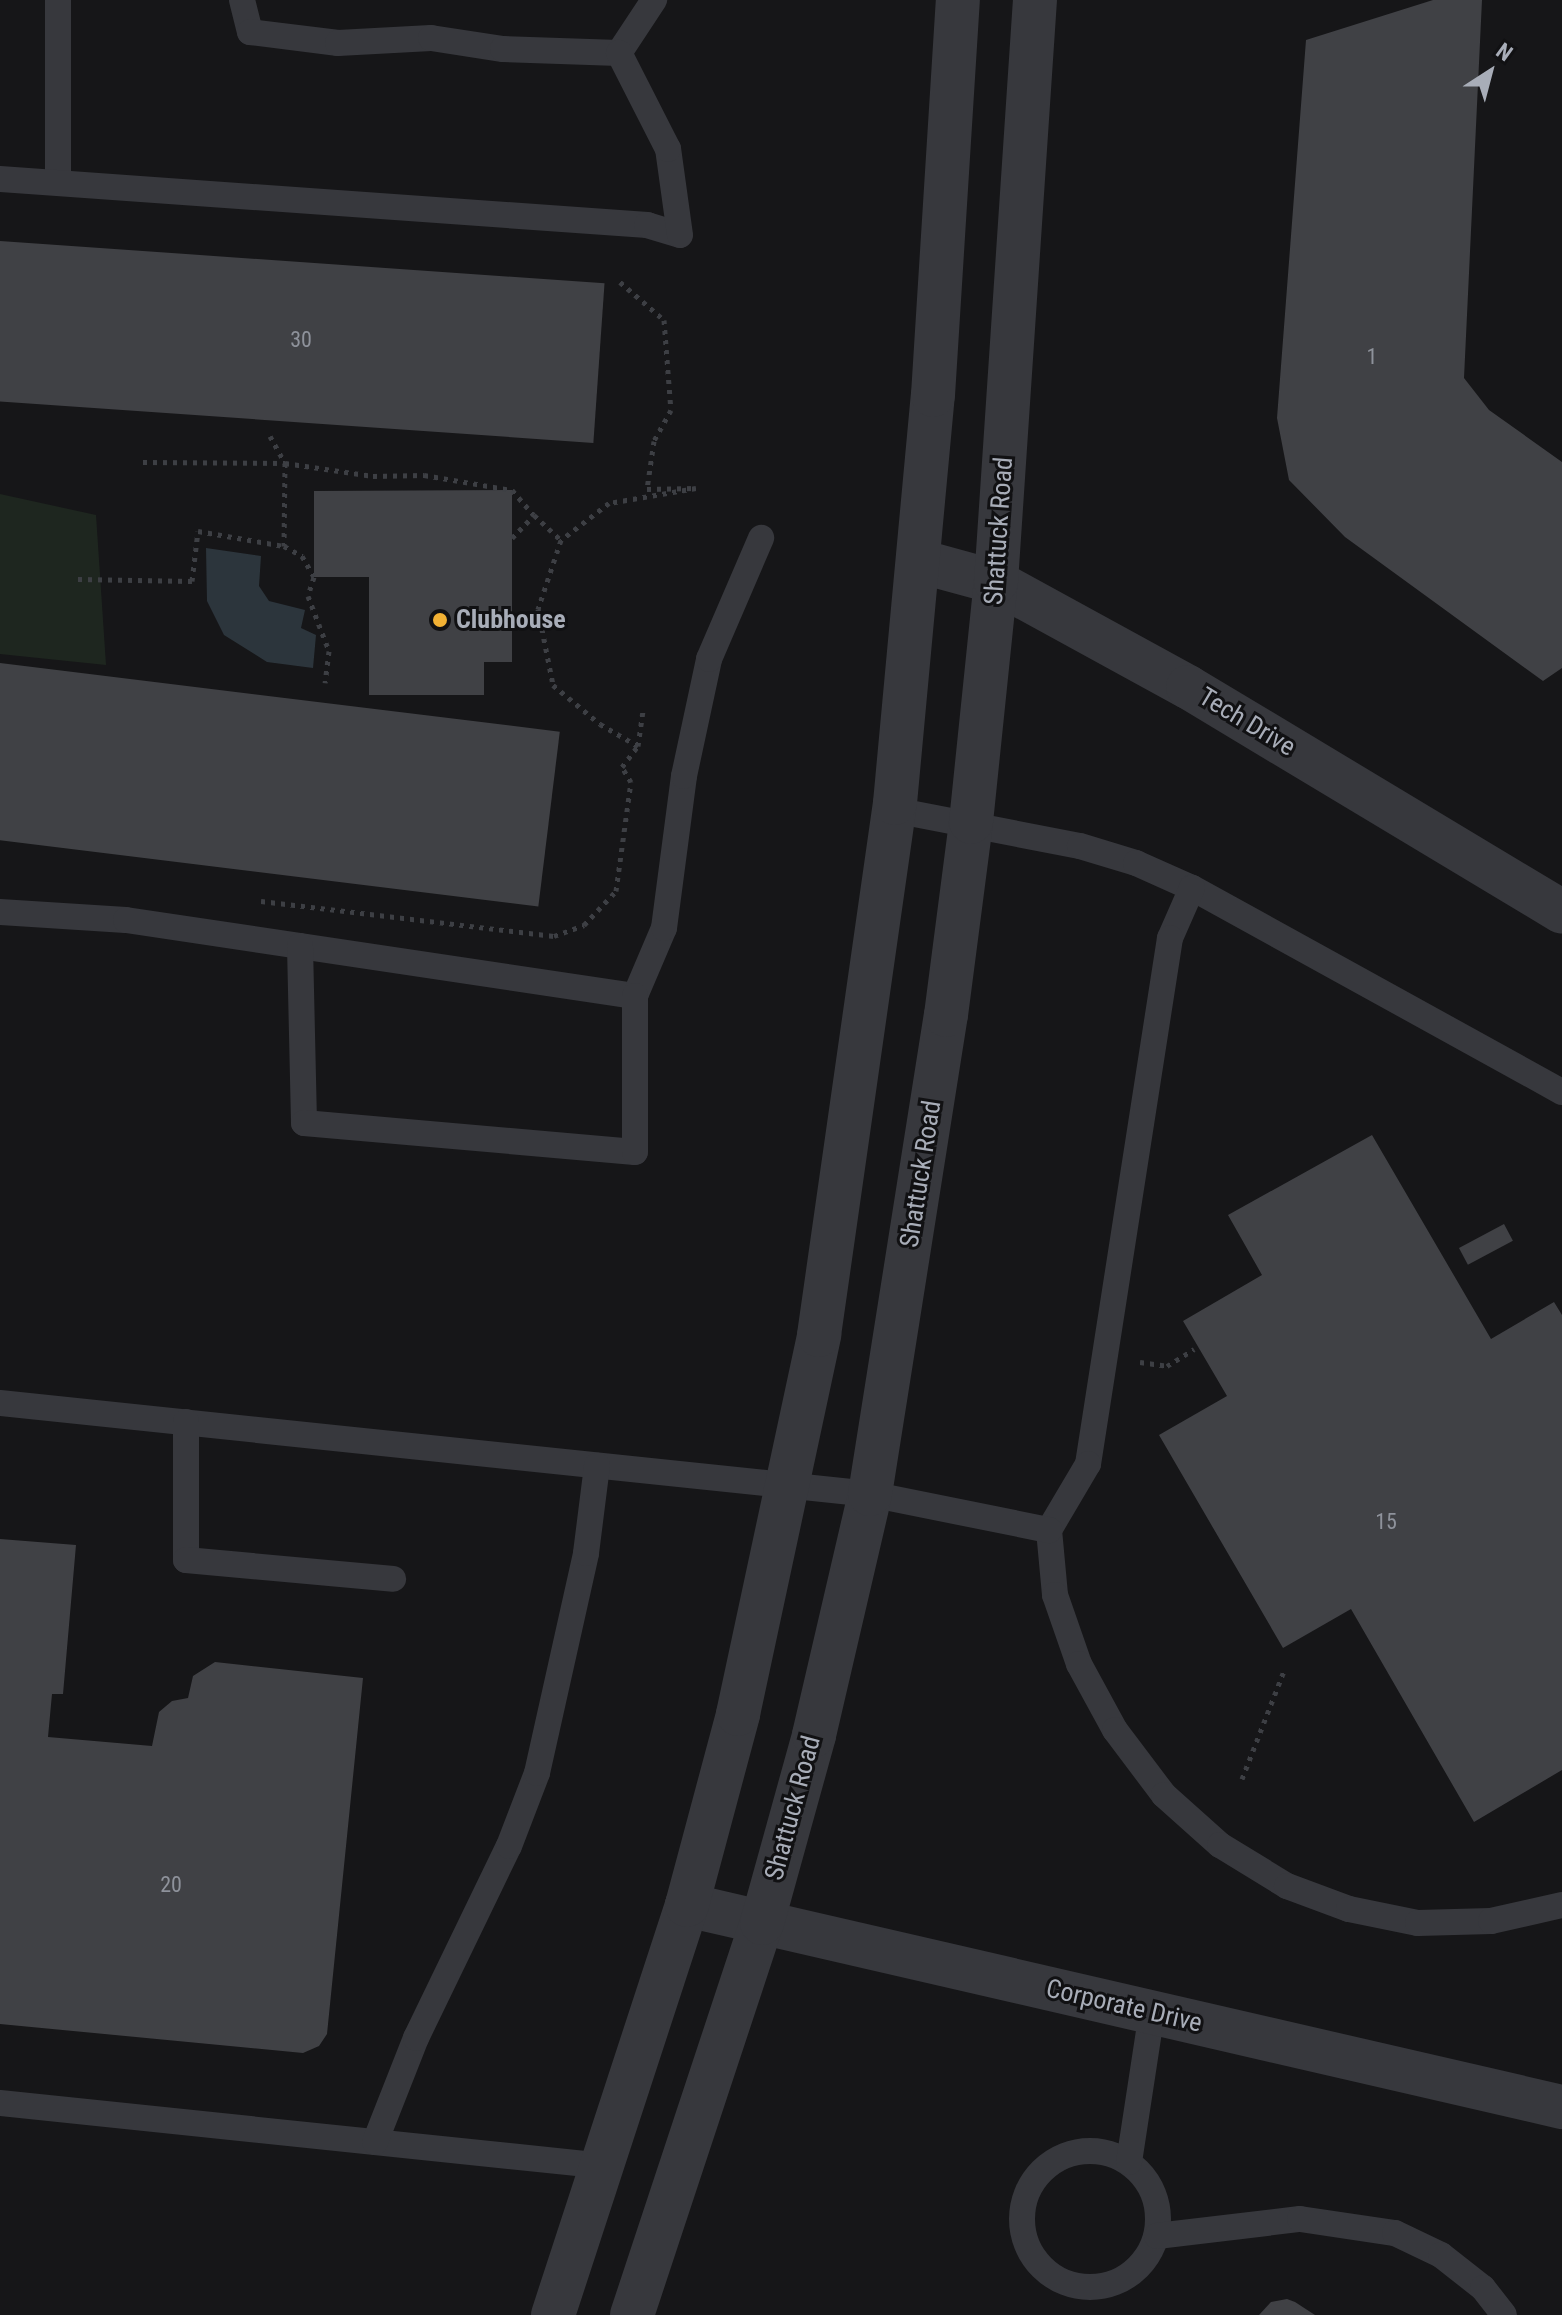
<!DOCTYPE html>
<style>
body{margin:0}
#map{position:relative;width:1562px;height:2315px;overflow:hidden;background:#161618;font-family:"Roboto Condensed",sans-serif}
div>[style]{position:absolute}
.green>*{inset:0;background:#1e261f}
.water>*{inset:0;background:#2c353c}
.building>*{inset:0;background:#404145;transform-origin:0 0}
.path>*{height:5px;margin-top:-2.5px;transform-origin:0;background:repeating-linear-gradient(90deg,#3d3f44 0 4px,transparent 0 10px)}
.service>*{height:26px;margin:-13px;padding:0 13px;transform-origin:13px;border-radius:13px;background:#37383d}
.service>.ring{margin:-13px;padding:0;box-sizing:content-box;background:none;border:26px solid #37383d;border-radius:50%}
.minor>*{height:44px;margin:-22px;padding:0 22px;transform-origin:22px;border-radius:22px;background:#37383d}
.dots>*{width:22px;height:22px;translate:-50% -50%;box-sizing:border-box;border:4px solid #111113;border-radius:50%}
span{translate:-50% -50%;white-space:nowrap;text-align:center;line-height:1.15;-webkit-text-stroke:6px #111113;paint-order:stroke}
.number-label{font-size:22px;color:#8e929b}
.number-label span{-webkit-text-stroke-width:0}
.street-label{font-size:26px;color:#a8adb8}
.poi-label{font-size:26px;color:#a8adb8;font-weight:700}
.left{translate:0 -50%;text-align:left}
.north{position:absolute;left:1450px;top:32px;width:80px;height:80px;-webkit-text-stroke:6px #111113;paint-order:stroke;rotate:36deg;font-size:22px;font-weight:700;line-height:32px;text-align:center;color:#a8adb8}
.north::after{content:'';display:block;margin:auto;width:28px;height:36px;background:#a8adb8;clip-path:polygon(50% 0,100% 100%,50% 72%,0 100%)}
</style>
<div id="map">
<div class="green">
<div style="clip-path:polygon(0 494px,96px 515px,106px 665px,0 654px)"></div>
</div>
<div class="water">
<div style="clip-path:polygon(206px 548px,261px 556px,259px 586px,269px 601px,305px 610px,301px 628px,316px 635px,313px 668px,267px 662px,224px 635px,207px 601px)"></div>
</div>
<div class="building">
<div style="clip-path:polygon(1433px 0,1482px 0,1464px 378px,1489px 410px,1562px 462px,1562px 668px,1543px 681px,1345px 537px,1289px 480px,1277px 418px,1306px 40px)"></div>
<div style="left:0;top:241px;width:606px;height:160px;rotate:4deg"></div>
<div style="clip-path:polygon(512px 490px,512px 662px,484px 662px,484px 695px,369px 695px,369px 577px,314px 577px,314px 491px)"></div>
<div style="left:0;top:663px;width:564px;height:176px;rotate:7deg"></div>
<div style="clip-path:polygon(1372px 1135px,1491px 1339px,1554px 1302px,1562px 1315px,1562px 1770px,1474px 1822px,1351px 1609px,1283px 1648px,1159px 1435px,1227px 1396px,1183px 1321px,1262px 1275px,1228px 1215px)"></div>
<div style="left:1504px;top:1224px;width:19px;height:51px;rotate:62deg"></div>
<div style="clip-path:polygon(0 1539px,76px 1545px,63px 1694px,52px 1694px,48px 1737px,152px 1746px,159px 1712px,172px 1701px,188px 1698px,193px 1676px,215px 1662px,363px 1678px,327px 2034px,319px 2046px,303px 2053px,0 2024px)"></div>
<div style="clip-path:polygon(1287px 2299px,1295px 2302px,1315px 2315px,1259px 2315px,1271px 2302px)"></div>
</div>
<div class="path">
<div style="left:620px;top:282px;width:58px;rotate:40.8deg"></div>
<div style="left:664px;top:320px;width:90px;rotate:85.6deg"></div>
<div style="left:671px;top:410px;width:35px;rotate:119deg"></div>
<div style="left:654px;top:441px;width:49px;rotate:98.3deg"></div>
<div style="left:647px;top:489px;width:49px;rotate:-1.2deg"></div>
<div style="left:696px;top:488px;width:88px;rotate:170.2deg"></div>
<div style="left:609px;top:503px;width:61px;rotate:142.4deg"></div>
<div style="left:561px;top:540px;width:73px;rotate:108.4deg"></div>
<div style="left:538px;top:609px;width:77px;rotate:78.8deg"></div>
<div style="left:553px;top:685px;width:61px;rotate:39.7deg"></div>
<div style="left:600px;top:724px;width:44px;rotate:30.1deg"></div>
<div style="left:638px;top:746px;width:36px;rotate:-82deg"></div>
<div style="left:270px;top:436px;width:31px;rotate:61deg"></div>
<div style="left:285px;top:463px;width:83px;rotate:90.7deg"></div>
<div style="left:284px;top:546px;width:21px;rotate:29deg"></div>
<div style="left:302px;top:556px;width:24px;rotate:60deg"></div>
<div style="left:314px;top:577px;width:20px;rotate:108deg"></div>
<div style="left:308px;top:596px;width:59px;rotate:69.1deg"></div>
<div style="left:329px;top:651px;width:32px;rotate:97deg"></div>
<div style="left:143px;top:462px;width:142px;rotate:0.4deg"></div>
<div style="left:285px;top:463px;width:89px;rotate:8.4deg"></div>
<div style="left:373px;top:476px;width:51px;rotate:-1.1deg"></div>
<div style="left:424px;top:475px;width:89px;rotate:9.7deg"></div>
<div style="left:512px;top:490px;width:33px;rotate:49deg"></div>
<div style="left:512px;top:538px;width:32px;rotate:-46deg"></div>
<div style="left:534px;top:515px;width:37px;rotate:43deg"></div>
<div style="left:78px;top:579px;width:114px;rotate:1deg"></div>
<div style="left:192px;top:581px;width:50px;rotate:-83.2deg"></div>
<div style="left:198px;top:531px;width:87px;rotate:9.9deg"></div>
<div style="left:261px;top:901px;width:295px;rotate:6.8deg"></div>
<div style="left:554px;top:936px;width:32px;rotate:-20deg"></div>
<div style="left:584px;top:925px;width:47px;rotate:-46.7deg"></div>
<div style="left:616px;top:891px;width:110px;rotate:-82.2deg"></div>
<div style="left:631px;top:782px;width:17px;rotate:-121deg"></div>
<div style="left:622px;top:767px;width:26px;rotate:-53deg"></div>
<div style="left:1140px;top:1362px;width:27px;rotate:8deg"></div>
<div style="left:1167px;top:1366px;width:32px;rotate:-32deg"></div>
<div style="left:1242px;top:1779px;width:119px;rotate:-68.8deg"></div>
</div>
<div class="service">
<div style="left:58px;top:0;width:180px;rotate:90deg"></div>
<div style="left:242px;top:0;width:33px;rotate:76deg"></div>
<div style="left:250px;top:32px;width:89px;rotate:7.1deg"></div>
<div style="left:338px;top:43px;width:93px;rotate:-3.1deg"></div>
<div style="left:431px;top:38px;width:73px;rotate:8.7deg"></div>
<div style="left:503px;top:49px;width:116px;rotate:2deg"></div>
<div style="left:619px;top:53px;width:64px;rotate:-56.6deg"></div>
<div style="left:0;top:179px;width:649px;rotate:4.07deg"></div>
<div style="left:647px;top:225px;width:34px;rotate:17deg"></div>
<div style="left:680px;top:235px;width:87px;rotate:-97.9deg"></div>
<div style="left:668px;top:149px;width:108px;rotate:-117deg"></div>
<div style="left:894px;top:810px;width:189px;rotate:11deg"></div>
<div style="left:1080px;top:846px;width:59px;rotate:16.9deg"></div>
<div style="left:1136px;top:863px;width:61px;rotate:24.1deg"></div>
<div style="left:0;top:912px;width:126px;rotate:3.6deg"></div>
<div style="left:126px;top:920px;width:515px;rotate:8.49deg"></div>
<div style="left:635px;top:996px;width:74px;rotate:-66.9deg"></div>
<div style="left:664px;top:928px;width:153px;rotate:-82.5deg"></div>
<div style="left:684px;top:776px;width:120px;rotate:-77.9deg"></div>
<div style="left:709px;top:659px;width:132px;rotate:-66.7deg"></div>
<div style="left:300px;top:946px;width:177px;rotate:88.7deg"></div>
<div style="left:304px;top:1123px;width:332px;rotate:5deg"></div>
<div style="left:635px;top:1152px;width:156px;rotate:-90deg"></div>
<div style="left:1562px;top:1092px;width:423px;rotate:-151.1deg"></div>
<div style="left:1192px;top:888px;width:55px;rotate:113.7deg"></div>
<div style="left:1170px;top:938px;width:532px;rotate:98.86deg"></div>
<div style="left:1088px;top:1464px;width:77px;rotate:120.6deg"></div>
<div style="left:1049px;top:1530px;width:65px;rotate:84.7deg"></div>
<div style="left:1055px;top:1595px;width:73px;rotate:70.8deg"></div>
<div style="left:1079px;top:1664px;width:75px;rotate:61.4deg"></div>
<div style="left:1115px;top:1730px;width:81px;rotate:53deg"></div>
<div style="left:1164px;top:1795px;width:75px;rotate:41.8deg"></div>
<div style="left:1220px;top:1845px;width:79px;rotate:31.5deg"></div>
<div style="left:1287px;top:1886px;width:66px;rotate:20.4deg"></div>
<div style="left:1349px;top:1909px;width:70px;rotate:11.5deg"></div>
<div style="left:1418px;top:1923px;width:73px;rotate:-1.6deg"></div>
<div style="left:1491px;top:1921px;width:73px;rotate:-12.7deg"></div>
<div style="left:0;top:1403px;width:875px;rotate:5.97deg"></div>
<div style="left:870px;top:1494px;width:183px;rotate:11.4deg"></div>
<div style="left:186px;top:1422px;width:138px;rotate:90deg"></div>
<div style="left:186px;top:1560px;width:208px;rotate:5.2deg"></div>
<div style="left:0;top:2103px;width:607px;rotate:5.95deg"></div>
<div style="left:375px;top:2142px;width:112px;rotate:-68.5deg"></div>
<div style="left:416px;top:2038px;width:213px;rotate:-64.2deg"></div>
<div style="left:509px;top:1846px;width:78px;rotate:-69deg"></div>
<div style="left:537px;top:1773px;width:225px;rotate:-77.4deg"></div>
<div style="left:586px;top:1553px;width:88px;rotate:-82.8deg"></div>
<div class="ring" style="left:1022px;top:2151px;width:110px;height:110px"></div>
<div style="left:1129px;top:2162px;width:152px;rotate:-81.3deg"></div>
<div style="left:1157px;top:2236px;width:144px;rotate:-6.8deg"></div>
<div style="left:1300px;top:2219px;width:96px;rotate:8.4deg"></div>
<div style="left:1395px;top:2233px;width:51px;rotate:25.6deg"></div>
<div style="left:1441px;top:2255px;width:53px;rotate:38.2deg"></div>
<div style="left:1483px;top:2288px;width:34px;rotate:52deg"></div>
</div>
<div class="minor">
<div style="left:919px;top:561px;width:80px;rotate:15.3deg"></div>
<div style="left:996px;top:582px;width:219px;rotate:28.7deg"></div>
<div style="left:1188px;top:687px;width:436px;rotate:31deg"></div>
<div style="left:687px;top:1905px;width:898px;rotate:13deg"></div>
<div style="left:553px;top:2315px;width:431px;rotate:-71.9deg"></div>
<div style="left:687px;top:1905px;width:198px;rotate:-75deg"></div>
<div style="left:738px;top:1714px;width:388px;rotate:-77.9deg"></div>
<div style="left:819px;top:1335px;width:537px;rotate:-81.87deg"></div>
<div style="left:895px;top:803px;width:410px;rotate:-84.7deg"></div>
<div style="left:933px;top:395px;width:396px;rotate:-86.4deg"></div>
<div style="left:632px;top:2315px;width:413px;rotate:-71.7deg"></div>
<div style="left:762px;top:1923px;width:195px;rotate:-74.5deg"></div>
<div style="left:814px;top:1735px;width:247px;rotate:-76.9deg"></div>
<div style="left:870px;top:1494px;width:485px;rotate:-81deg"></div>
<div style="left:946px;top:1015px;width:195px;rotate:-82.6deg"></div>
<div style="left:971px;top:822px;width:241px;rotate:-84.1deg"></div>
<div style="left:996px;top:582px;width:583px;rotate:-86.17deg"></div>
</div>
<div class="dots">
<div style="left:440px;top:620px;background:#f2b134"></div>
</div>
<div class="number-label">
<span style="left:301px;top:340px">30</span>
<span style="left:1372px;top:357px">1</span>
<span style="left:1386px;top:1522px">15</span>
<span style="left:171px;top:1885px">20</span>
</div>
<div class="street-label">
<span style="left:999px;top:531px;rotate:-86deg">Shattuck Road</span>
<span style="left:1247px;top:722px;rotate:31deg">Tech Drive</span>
<span style="left:921px;top:1174px;rotate:-81deg">Shattuck Road</span>
<span style="left:793px;top:1808px;rotate:-75deg">Shattuck Road</span>
<span style="left:1124px;top:2006px;rotate:13deg">Corporate Drive</span>
</div>
<div class="poi-label">
<span class="left" style="left:456px;top:620px">Clubhouse</span>
</div>
<div class="north">N</div>
</div>
